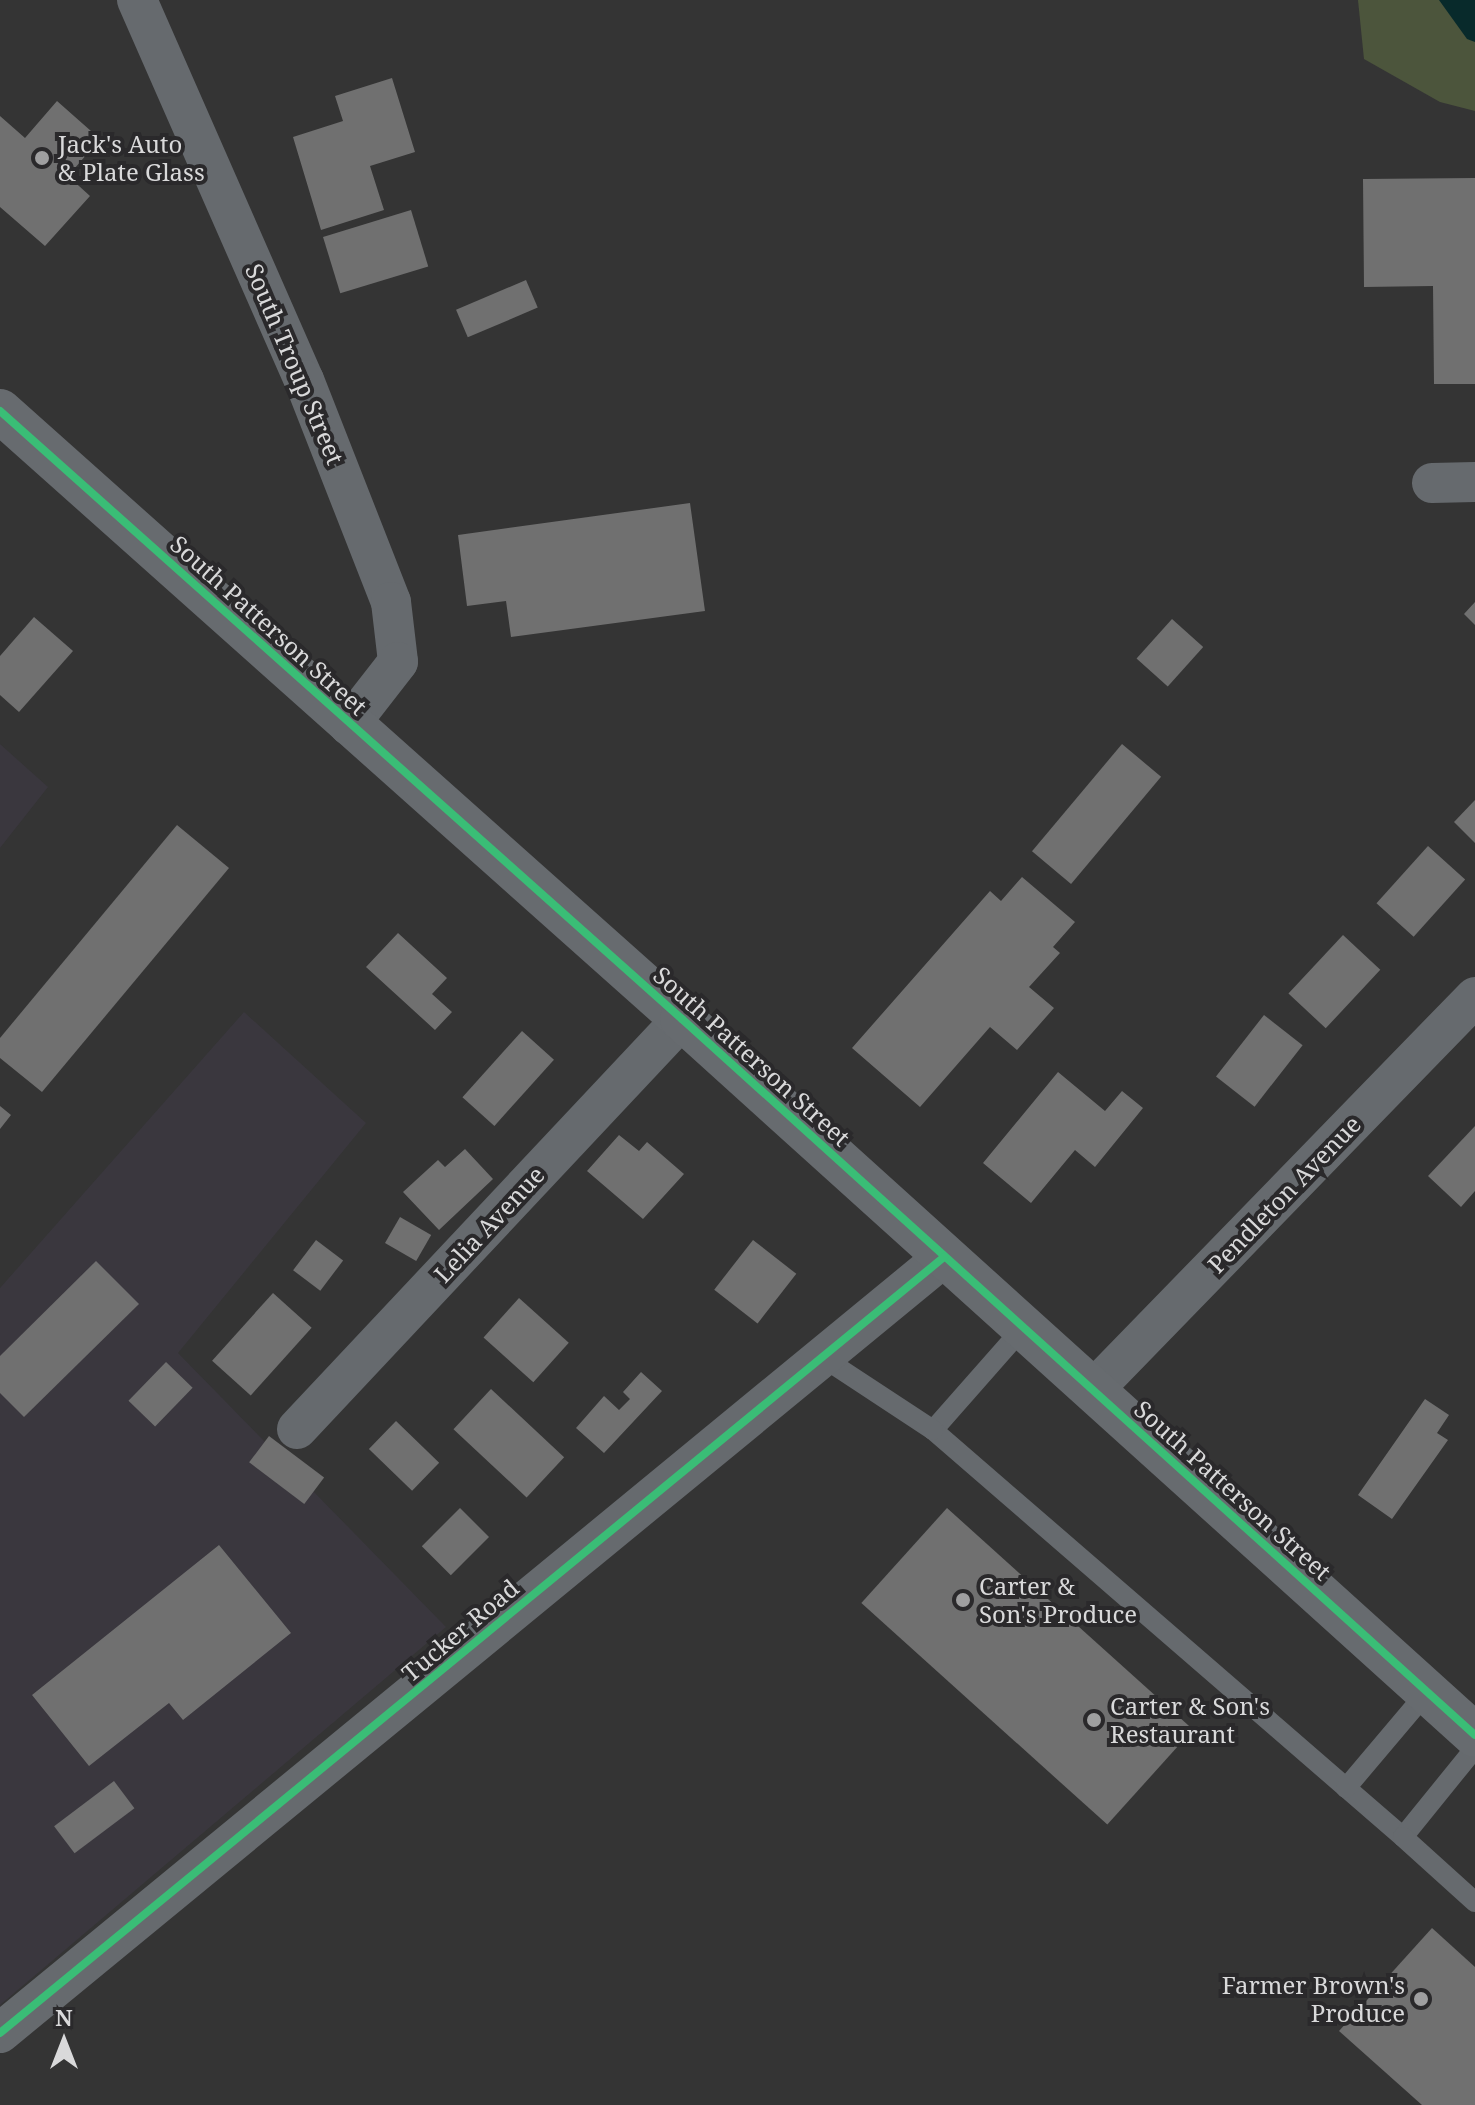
<!DOCTYPE html>
<style>
body{margin:0}
#map{position:relative;width:1475px;height:2105px;overflow:hidden;background:#343434;font-family:"Noto Serif",serif}
div>[style]{position:absolute}
.built>*{inset:0;background:#3a373e}
.green>*{inset:0;background:#4c553c}
.water>*{inset:0;background:#082a2b}
.building>*{inset:0;background:#707070;transform-origin:0 0}
.lane>*{height:20px;margin:-10px;padding:0 10px;transform-origin:10px;border-radius:10px;background:#666a6e}
.street>*{height:40px;margin:-20px;padding:0 20px;transform-origin:20px;border-radius:20px;background:#666a6e}
.primary>*{height:44px;margin:-22px;padding:0 22px;transform-origin:22px;border-radius:22px;background:#676b6f}
.cycleway>*{height:8px;margin:-4px;padding:0 4px;transform-origin:4px;border-radius:4px;background:#3abd76}
.dots>*{width:22px;height:22px;translate:-50% -50%;box-sizing:border-box;border:4px solid #2a292b;border-radius:50%}
span{translate:-50% -50%;white-space:nowrap;text-align:center;line-height:1.15;-webkit-text-stroke:8px #2a292b;paint-order:stroke}
.poi-label{font-size:24px;color:#d9d9da}
.left{translate:0 -50%;text-align:left}
.right{translate:-100% -50%;text-align:right}
.street-label{font-size:24px;color:#d9d9da}
.north{position:absolute;left:24px;top:2001px;width:80px;height:80px;-webkit-text-stroke:6px #2a292b;paint-order:stroke;rotate:0deg;font-size:22px;font-weight:700;line-height:32px;text-align:center;color:#d9d9da}
.north::after{content:'';display:block;margin:auto;width:28px;height:36px;background:#d9d9da;clip-path:polygon(50% 0,100% 100%,50% 72%,0 100%)}
</style>
<div id="map">
<div class="built">
<div style="clip-path:polygon(0 744px,48px 787px,0 848px)"></div>
<div style="clip-path:polygon(244px 1012px,366px 1123px,178px 1353px,446px 1627px,0 2005px,0 1288px)"></div>
</div>
<div class="green">
<div style="clip-path:polygon(1358px 0,1475px 0,1475px 111px,1440px 102px,1364px 59px)"></div>
</div>
<div class="water">
<div style="clip-path:polygon(1439px 0,1475px 0,1475px 42px,1467px 39px)"></div>
</div>
<div class="building">
<div style="clip-path:polygon(392px 78px,415px 152px,370px 166px,384px 210px,321px 230px,293px 137px,343px 121px,335px 96px)"></div>
<div style="clip-path:polygon(57px 101px,100px 139px,68px 176px,90px 196px,45px 246px,0 207px,0 116px,25px 138px)"></div>
<div style="clip-path:polygon(1475px 178px,1475px 384px,1434px 384px,1433px 286px,1364px 287px,1363px 179px)"></div>
<div style="left:411px;top:210px;width:59px;height:92px;rotate:73deg"></div>
<div style="left:526px;top:280px;width:30px;height:76px;rotate:67deg"></div>
<div style="clip-path:polygon(690px 503px,705px 611px,511px 637px,506px 601px,467px 606px,458px 535px)"></div>
<div style="clip-path:polygon(1475px 602px,1475px 625px,1464px 614px)"></div>
<div style="clip-path:polygon(34px 617px,73px 651px,19px 712px,0 695px,0 656px)"></div>
<div style="left:1172px;top:619px;width:42px;height:53px;rotate:42deg"></div>
<div style="left:1122px;top:744px;width:51px;height:140px;rotate:40deg"></div>
<div style="clip-path:polygon(1475px 800px,1475px 843px,1454px 822px)"></div>
<div style="clip-path:polygon(177px 825px,229px 868px,42px 1092px,0 1058px,0 1038px)"></div>
<div style="left:1428px;top:846px;width:50px;height:77px;rotate:42deg"></div>
<div style="clip-path:polygon(1022px 877px,1075px 922px,1053px 947px,1060px 953px,1029px 987px,1054px 1008px,1017px 1050px,990px 1027px,920px 1107px,852px 1048px,990px 891px,1001px 901px)"></div>
<div style="clip-path:polygon(398px 933px,447px 978px,432px 994px,452px 1012px,435px 1030px,366px 967px)"></div>
<div style="left:1343px;top:935px;width:51px;height:80px;rotate:43deg"></div>
<div style="left:1264px;top:1015px;width:49px;height:78px;rotate:38deg"></div>
<div style="left:522px;top:1031px;width:43px;height:89px;rotate:42deg"></div>
<div style="clip-path:polygon(1058px 1072px,1105px 1111px,1122px 1091px,1143px 1108px,1095px 1167px,1075px 1150px,1031px 1203px,983px 1163px)"></div>
<div style="clip-path:polygon(0 1106px,11px 1115px,0 1129px)"></div>
<div style="clip-path:polygon(1475px 1126px,1475px 1191px,1461px 1207px,1428px 1176px)"></div>
<div style="clip-path:polygon(619px 1135px,639px 1151px,647px 1142px,684px 1174px,643px 1219px,587px 1171px)"></div>
<div style="clip-path:polygon(465px 1149px,493px 1179px,439px 1230px,403px 1192px,438px 1160px,445px 1167px)"></div>
<div style="left:400px;top:1217px;width:36px;height:30px;rotate:30deg"></div>
<div style="left:316px;top:1240px;width:34px;height:38px;rotate:37deg"></div>
<div style="left:753px;top:1240px;width:55px;height:63px;rotate:38deg"></div>
<div style="clip-path:polygon(96px 1261px,139px 1304px,24px 1417px,0 1393px,0 1356px)"></div>
<div style="left:273px;top:1293px;width:52px;height:91px;rotate:42deg"></div>
<div style="left:519px;top:1298px;width:67px;height:53px;rotate:42deg"></div>
<div style="left:166px;top:1362px;width:37px;height:54px;rotate:44deg"></div>
<div style="clip-path:polygon(641px 1372px,662px 1391px,604px 1453px,576px 1428px,604px 1396px,619px 1410px,630px 1399px,623px 1392px)"></div>
<div style="left:491px;top:1389px;width:100px;height:55px;rotate:43deg"></div>
<div style="clip-path:polygon(1425px 1399px,1449px 1415px,1437px 1433px,1448px 1440px,1392px 1519px,1358px 1495px)"></div>
<div style="left:396px;top:1421px;width:60px;height:39px;rotate:44deg"></div>
<div style="left:269px;top:1436px;width:69px;height:33px;rotate:37deg"></div>
<div style="left:460px;top:1508px;width:41px;height:54px;rotate:45deg"></div>
<div style="left:947px;top:1508px;width:331px;height:128px;rotate:42deg"></div>
<div style="clip-path:polygon(219px 1545px,291px 1633px,183px 1720px,169px 1703px,89px 1766px,32px 1695px)"></div>
<div style="left:114px;top:1781px;width:34px;height:75px;rotate:53deg"></div>
<div style="clip-path:polygon(1432px 1928px,1475px 1967px,1475px 2105px,1422px 2105px,1339px 2031px)"></div>
</div>
<div class="lane">
<div style="left:1023px;top:1328px;width:136px;rotate:131.4deg"></div>
<div style="left:933px;top:1430px;width:622px;rotate:40.89deg"></div>
<div style="left:822px;top:1357px;width:133px;rotate:33.3deg"></div>
<div style="left:1475px;top:1748px;width:114px;rotate:129deg"></div>
<div style="left:1403px;top:1837px;width:97px;rotate:42.1deg"></div>
<div style="left:1346px;top:1788px;width:126px;rotate:-49.8deg"></div>
</div>
<div class="street">
<div style="left:137px;top:0;width:415px;rotate:66.3deg"></div>
<div style="left:304px;top:380px;width:238px;rotate:68.6deg"></div>
<div style="left:391px;top:602px;width:60px;rotate:83.3deg"></div>
<div style="left:398px;top:662px;width:80px;rotate:127.9deg"></div>
<div style="left:1432px;top:483px;width:43px;rotate:-1.3deg"></div>
<div style="left:1093px;top:1390px;width:548px;rotate:-45.81deg"></div>
<div style="left:297px;top:1429px;width:562px;rotate:-46.8deg"></div>
<div style="left:0;top:2033px;width:1222px;rotate:-39.42deg"></div>
</div>
<div class="primary">
<div style="left:0;top:411px;width:914px;rotate:41.72deg"></div>
<div style="left:682px;top:1019px;width:1068px;rotate:42.08deg"></div>
</div>
<div class="cycleway">
<div style="left:0;top:411px;width:914px;rotate:41.72deg"></div>
<div style="left:682px;top:1019px;width:1068px;rotate:42.08deg"></div>
<div style="left:0;top:2033px;width:1222px;rotate:-39.42deg"></div>
</div>
<div class="dots">
<div style="left:42px;top:158px;background:#9f9fa0"></div>
<div style="left:963px;top:1600px;background:#9f9fa0"></div>
<div style="left:1094px;top:1720px;background:#9f9fa0"></div>
<div style="left:1421px;top:1999px;background:#9f9fa0"></div>
</div>
<div class="poi-label">
<span class="left" style="left:58px;top:158px">Jack's Auto<br>&amp; Plate Glass</span>
<span class="left" style="left:979px;top:1600px">Carter &amp;<br>Son's Produce</span>
<span class="left" style="left:1110px;top:1720px">Carter &amp; Son's<br>Restaurant</span>
<span class="right" style="left:1405px;top:1999px">Farmer Brown's<br>Produce</span>
</div>
<div class="street-label">
<span style="left:295px;top:364px;rotate:67deg">South Troup Street</span>
<span style="left:269px;top:625px;rotate:42deg">South Patterson Street</span>
<span style="left:752px;top:1056px;rotate:42deg">South Patterson Street</span>
<span style="left:1284px;top:1194px;rotate:-46deg">Pendleton Avenue</span>
<span style="left:489px;top:1224px;rotate:-47deg">Lelia Avenue</span>
<span style="left:1233px;top:1490px;rotate:42deg">South Patterson Street</span>
<span style="left:460px;top:1630px;rotate:-40deg">Tucker Road</span>
</div>
<div class="north">N</div>
</div>
